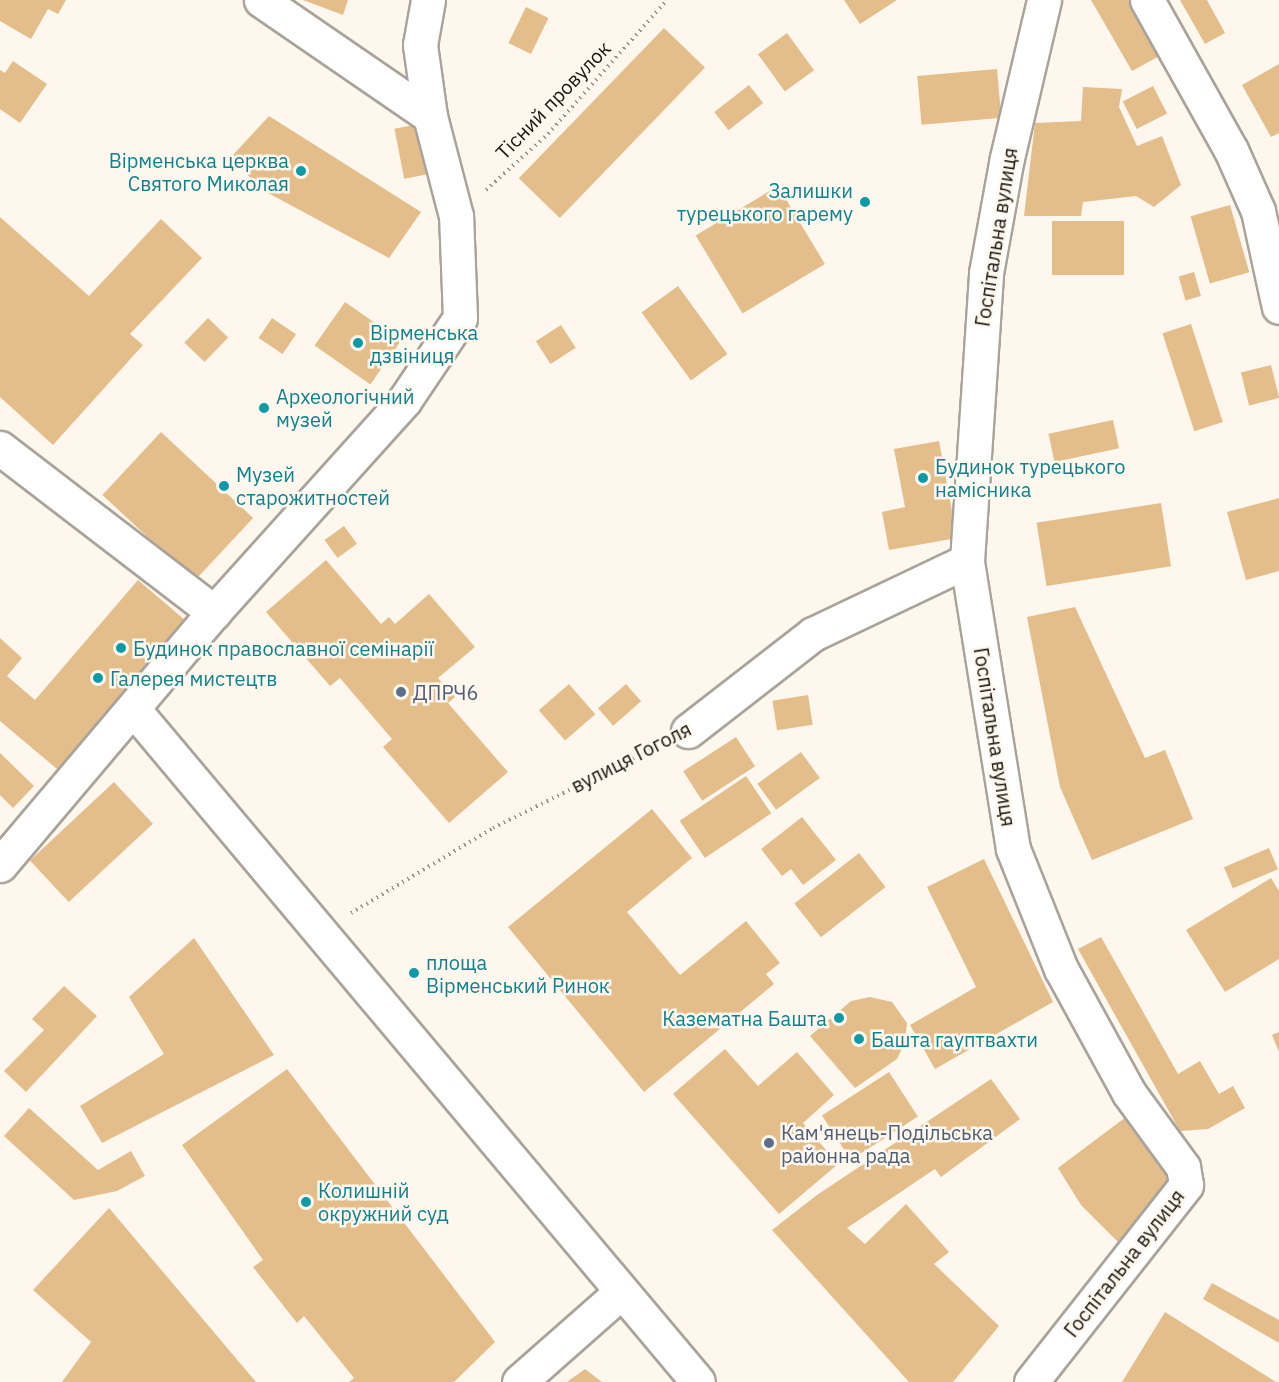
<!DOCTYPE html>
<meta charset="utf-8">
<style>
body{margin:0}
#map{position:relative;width:1279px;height:1382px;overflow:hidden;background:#fef7ee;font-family:"IBM Plex Sans",sans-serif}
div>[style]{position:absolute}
.building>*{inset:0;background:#e3be8a;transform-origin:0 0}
.path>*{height:4px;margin-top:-2px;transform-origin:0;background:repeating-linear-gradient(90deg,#98938d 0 1.5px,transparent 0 6px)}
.roads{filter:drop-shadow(2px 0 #a9a39a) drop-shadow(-2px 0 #a9a39a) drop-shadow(0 2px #a9a39a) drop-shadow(0 -2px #a9a39a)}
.minor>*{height:33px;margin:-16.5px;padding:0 16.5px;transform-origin:16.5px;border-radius:16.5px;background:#fff}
.dots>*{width:16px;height:16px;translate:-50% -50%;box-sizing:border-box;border:3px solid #fef7ee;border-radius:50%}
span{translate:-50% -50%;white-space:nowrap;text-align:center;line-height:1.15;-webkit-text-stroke:5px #fef7ee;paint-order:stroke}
.street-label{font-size:20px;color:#181613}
.culture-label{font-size:20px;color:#0d838f}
.right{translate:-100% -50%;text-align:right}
.left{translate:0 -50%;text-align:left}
.service-label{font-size:20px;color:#4e5e75}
</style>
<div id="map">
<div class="building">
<div style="clip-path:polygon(0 0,66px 0,58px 14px,48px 9px,31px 39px,0 21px)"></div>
<div style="clip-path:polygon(303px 0,348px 0,343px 15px)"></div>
<div style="clip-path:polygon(844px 0,897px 0,860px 24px)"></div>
<div style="clip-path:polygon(1091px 0,1133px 0,1163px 54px,1132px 71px)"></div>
<div style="clip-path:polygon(1180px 0,1207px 0,1225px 33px,1205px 44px)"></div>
<div style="left:526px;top:7px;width:25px;height:40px;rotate:26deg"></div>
<div style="left:664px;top:28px;width:57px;height:209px;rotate:44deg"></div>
<div style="left:787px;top:33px;width:46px;height:36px;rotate:54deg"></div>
<div style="clip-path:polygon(13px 61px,47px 84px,20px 123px,0 109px,0 70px,5px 73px)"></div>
<div style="clip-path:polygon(1279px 64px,1279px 133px,1271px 137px,1242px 85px)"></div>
<div style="left:997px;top:69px;width:49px;height:80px;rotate:85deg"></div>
<div style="left:749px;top:85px;width:23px;height:44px;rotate:52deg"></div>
<div style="left:1153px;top:86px;width:31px;height:34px;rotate:63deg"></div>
<div style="clip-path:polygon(1083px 87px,1122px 89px,1119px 107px,1137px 146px,1162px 136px,1181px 185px,1154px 207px,1136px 196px,1083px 202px,1081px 216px,1024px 216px,1035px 123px,1081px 121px)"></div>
<div style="clip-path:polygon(269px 116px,421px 212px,389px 258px,257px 187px,233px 155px)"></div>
<div style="left:419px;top:124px;width:51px;height:25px;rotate:79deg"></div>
<div style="left:778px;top:186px;width:91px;height:96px;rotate:59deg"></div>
<div style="left:1230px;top:205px;width:70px;height:41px;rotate:74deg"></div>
<div style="clip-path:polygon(0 217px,89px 296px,161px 219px,202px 258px,130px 334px,143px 345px,53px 445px,0 397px)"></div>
<div style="left:1052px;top:221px;width:72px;height:54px"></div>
<div style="left:1194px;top:272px;width:25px;height:16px;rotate:74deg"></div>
<div style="left:678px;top:286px;width:84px;height:45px;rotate:54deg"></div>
<div style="left:345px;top:302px;width:68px;height:53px;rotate:35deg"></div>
<div style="left:208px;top:318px;width:28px;height:34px;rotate:44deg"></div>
<div style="left:272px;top:318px;width:29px;height:24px;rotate:34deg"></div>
<div style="left:1191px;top:324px;width:103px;height:30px;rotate:72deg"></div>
<div style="left:561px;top:325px;width:27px;height:30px;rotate:57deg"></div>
<div style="left:1271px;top:365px;width:34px;height:31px;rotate:76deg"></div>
<div style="left:1113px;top:420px;width:29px;height:66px;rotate:78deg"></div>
<div style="left:161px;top:432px;width:126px;height:86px;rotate:43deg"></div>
<div style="clip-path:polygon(939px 441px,957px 538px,889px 550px,882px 512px,905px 507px,894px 449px)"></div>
<div style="clip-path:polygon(1279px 498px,1279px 571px,1246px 580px,1227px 512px)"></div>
<div style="left:1161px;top:503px;width:64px;height:126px;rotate:81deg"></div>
<div style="left:344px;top:526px;width:22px;height:24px;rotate:54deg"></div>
<div style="clip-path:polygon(326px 560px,381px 624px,389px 617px,395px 624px,429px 594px,475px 647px,438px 678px,455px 697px,448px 703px,508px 772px,449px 823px,383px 747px,392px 739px,340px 678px,330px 686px,266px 612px)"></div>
<div style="clip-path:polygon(138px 580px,185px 620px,57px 769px,0 721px,0 638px,22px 658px,7px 676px,35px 700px)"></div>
<div style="clip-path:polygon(1075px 607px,1145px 758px,1165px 750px,1193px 819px,1092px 860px,1060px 787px,1027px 617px)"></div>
<div style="left:569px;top:684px;width:40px;height:40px;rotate:49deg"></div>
<div style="left:626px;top:684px;width:23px;height:37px;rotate:49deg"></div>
<div style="left:808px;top:695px;width:30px;height:36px;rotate:81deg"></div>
<div style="left:736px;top:737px;width:35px;height:63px;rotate:57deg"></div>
<div style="left:801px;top:752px;width:32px;height:54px;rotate:54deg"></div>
<div style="clip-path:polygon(0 753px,34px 786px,13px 808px,0 795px)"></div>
<div style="left:746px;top:776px;width:45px;height:80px;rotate:56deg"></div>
<div style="left:114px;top:782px;width:57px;height:115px;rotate:47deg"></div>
<div style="clip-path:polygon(652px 809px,692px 858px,627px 912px,680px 975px,746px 921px,780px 963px,766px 974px,774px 984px,644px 1092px,508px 927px)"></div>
<div style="clip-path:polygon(802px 817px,836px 860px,803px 885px,791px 869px,782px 876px,761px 849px)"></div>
<div style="left:1269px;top:848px;width:23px;height:49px;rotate:67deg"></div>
<div style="left:859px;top:853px;width:43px;height:82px;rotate:52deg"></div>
<div style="clip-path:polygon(984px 859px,1053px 1002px,935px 1069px,910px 1025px,976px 987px,927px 887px)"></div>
<div style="clip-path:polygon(1271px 878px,1279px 891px,1279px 959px,1225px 992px,1186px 930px)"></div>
<div style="clip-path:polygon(1101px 937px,1178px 1074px,1200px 1061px,1219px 1094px,1233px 1086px,1245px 1108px,1208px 1129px,1180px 1131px,1078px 949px)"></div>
<div style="clip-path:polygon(194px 938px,274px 1055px,102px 1143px,80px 1106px,164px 1054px,129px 997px)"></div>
<div style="clip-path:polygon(64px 986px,97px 1016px,26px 1092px,4px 1071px,44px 1030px,32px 1019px)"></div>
<div style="clip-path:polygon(870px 997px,892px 1002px,907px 1023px,905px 1042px,897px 1059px,855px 1088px,810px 1036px,851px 1001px)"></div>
<div style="clip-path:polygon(1279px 1032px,1279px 1052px,1272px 1035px)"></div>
<div style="clip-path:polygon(725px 1049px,758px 1086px,797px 1052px,834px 1095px,803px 1123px,838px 1164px,779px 1214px,673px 1094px)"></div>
<div style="clip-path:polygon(287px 1069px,495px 1342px,454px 1382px,349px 1382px,354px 1378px,304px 1316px,297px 1323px,253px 1267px,263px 1260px,182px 1145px)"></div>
<div style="left:889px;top:1072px;width:53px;height:80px;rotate:57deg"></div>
<div style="clip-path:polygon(991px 1079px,1020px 1119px,941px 1177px,935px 1169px,847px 1228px,865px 1244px,906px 1204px,949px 1252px,934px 1264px,999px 1326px,953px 1382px,909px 1382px,772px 1230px,817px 1195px)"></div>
<div style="clip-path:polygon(29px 1108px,98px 1170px,131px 1151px,145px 1176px,117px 1191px,74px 1200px,4px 1136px)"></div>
<div style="clip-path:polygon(1126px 1117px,1173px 1181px,1123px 1247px,1081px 1205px,1058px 1168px)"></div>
<div style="clip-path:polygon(109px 1208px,256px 1382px,62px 1382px,91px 1342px,33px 1290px)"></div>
<div style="clip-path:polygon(1212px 1283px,1279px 1320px,1279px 1343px,1203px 1299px)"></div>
<div style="clip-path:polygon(1165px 1312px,1276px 1382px,1122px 1382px)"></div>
<div style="clip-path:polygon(585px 1369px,602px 1382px,567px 1382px)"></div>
</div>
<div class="path">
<div style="left:486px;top:190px;width:84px;rotate:-42.1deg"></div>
<div style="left:548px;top:134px;width:179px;rotate:-48.4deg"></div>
<div style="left:351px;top:913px;width:165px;rotate:-30.9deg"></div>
<div style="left:493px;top:828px;width:184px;rotate:-26.4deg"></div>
</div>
<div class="roads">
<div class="minor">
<div style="left:261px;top:0;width:205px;rotate:34.5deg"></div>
<div style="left:1147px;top:0;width:172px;rotate:60.8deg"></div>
<div style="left:1231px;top:150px;width:67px;rotate:66.1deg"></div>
<div style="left:1258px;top:211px;width:98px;rotate:77.7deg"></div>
<div style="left:0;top:448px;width:270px;rotate:37.5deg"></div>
<div style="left:134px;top:710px;width:877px;rotate:49.99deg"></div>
<div style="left:688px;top:731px;width:158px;rotate:-37.8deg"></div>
<div style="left:813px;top:634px;width:170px;rotate:-25.4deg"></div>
<div style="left:0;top:865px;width:331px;rotate:-49.8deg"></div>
<div style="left:214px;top:612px;width:284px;rotate:-48deg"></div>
<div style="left:404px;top:401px;width:100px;rotate:-56deg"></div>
<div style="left:460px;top:318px;width:102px;rotate:-92.2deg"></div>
<div style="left:456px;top:216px;width:103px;rotate:-104.6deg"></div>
<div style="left:430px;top:116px;width:72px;rotate:-98deg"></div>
<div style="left:420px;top:45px;width:46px;rotate:-79.9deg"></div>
<div style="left:519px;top:1382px;width:136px;rotate:-41.4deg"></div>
<div style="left:1031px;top:1382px;width:251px;rotate:-51.8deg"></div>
<div style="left:1186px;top:1185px;width:18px;rotate:-99deg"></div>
<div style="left:1183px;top:1167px;width:92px;rotate:-126.1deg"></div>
<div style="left:1129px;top:1093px;width:141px;rotate:-118.7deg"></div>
<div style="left:1061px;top:969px;width:129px;rotate:-111.8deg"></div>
<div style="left:1013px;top:849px;width:292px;rotate:-99.1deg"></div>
<div style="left:967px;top:561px;width:289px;rotate:-86.2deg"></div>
<div style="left:986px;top:273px;width:117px;rotate:-79.7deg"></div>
<div style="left:1007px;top:158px;width:162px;rotate:-76.8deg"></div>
</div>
</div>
<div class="dots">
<div style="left:301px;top:171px;background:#0f9aa8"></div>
<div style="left:865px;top:202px;background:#0f9aa8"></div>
<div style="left:358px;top:343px;background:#0f9aa8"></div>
<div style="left:264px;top:408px;background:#0f9aa8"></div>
<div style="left:923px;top:478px;background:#0f9aa8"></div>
<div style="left:224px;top:486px;background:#0f9aa8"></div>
<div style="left:121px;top:648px;background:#0f9aa8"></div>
<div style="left:98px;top:678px;background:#0f9aa8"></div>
<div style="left:401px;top:692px;background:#5c6f8a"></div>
<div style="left:414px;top:973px;background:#0f9aa8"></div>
<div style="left:839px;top:1018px;background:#0f9aa8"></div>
<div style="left:859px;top:1039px;background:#0f9aa8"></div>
<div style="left:769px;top:1143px;background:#5c6f8a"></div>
<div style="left:306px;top:1202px;background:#0f9aa8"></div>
</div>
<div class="street-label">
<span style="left:553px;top:100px;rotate:-46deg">Тісний провулок</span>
<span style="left:996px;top:237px;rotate:-81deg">Госпітальна вулиця</span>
<span style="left:995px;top:737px;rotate:81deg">Госпітальна вулиця</span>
<span style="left:631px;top:757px;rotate:-27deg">вулиця Гоголя</span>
<span style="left:1124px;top:1263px;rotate:-52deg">Госпітальна вулиця</span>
</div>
<div class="culture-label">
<span class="right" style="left:289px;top:172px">Вірменська церква<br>Святого Миколая</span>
<span class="right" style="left:853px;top:202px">Залишки<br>турецького гарему</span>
<span class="left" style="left:370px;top:344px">Вірменська<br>дзвіниця</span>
<span class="left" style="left:276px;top:408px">Археологічний<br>музей</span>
<span class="left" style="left:935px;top:478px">Будинок турецького<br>намісника</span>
<span class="left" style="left:236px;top:486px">Музей<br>старожитностей</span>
<span class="left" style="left:133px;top:648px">Будинок православної семінарії</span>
<span class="left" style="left:110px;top:678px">Галерея мистецтв</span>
<span class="left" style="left:426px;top:974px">площа<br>Вірменський Ринок</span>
<span class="right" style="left:827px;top:1018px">Казематна Башта</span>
<span class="left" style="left:871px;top:1039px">Башта гауптвахти</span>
<span class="left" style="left:318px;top:1202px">Колишній<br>окружний суд</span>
</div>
<div class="service-label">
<span class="left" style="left:413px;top:692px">ДПРЧ6</span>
<span class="left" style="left:781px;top:1144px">Кам'янець-Подільська<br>районна рада</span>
</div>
</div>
